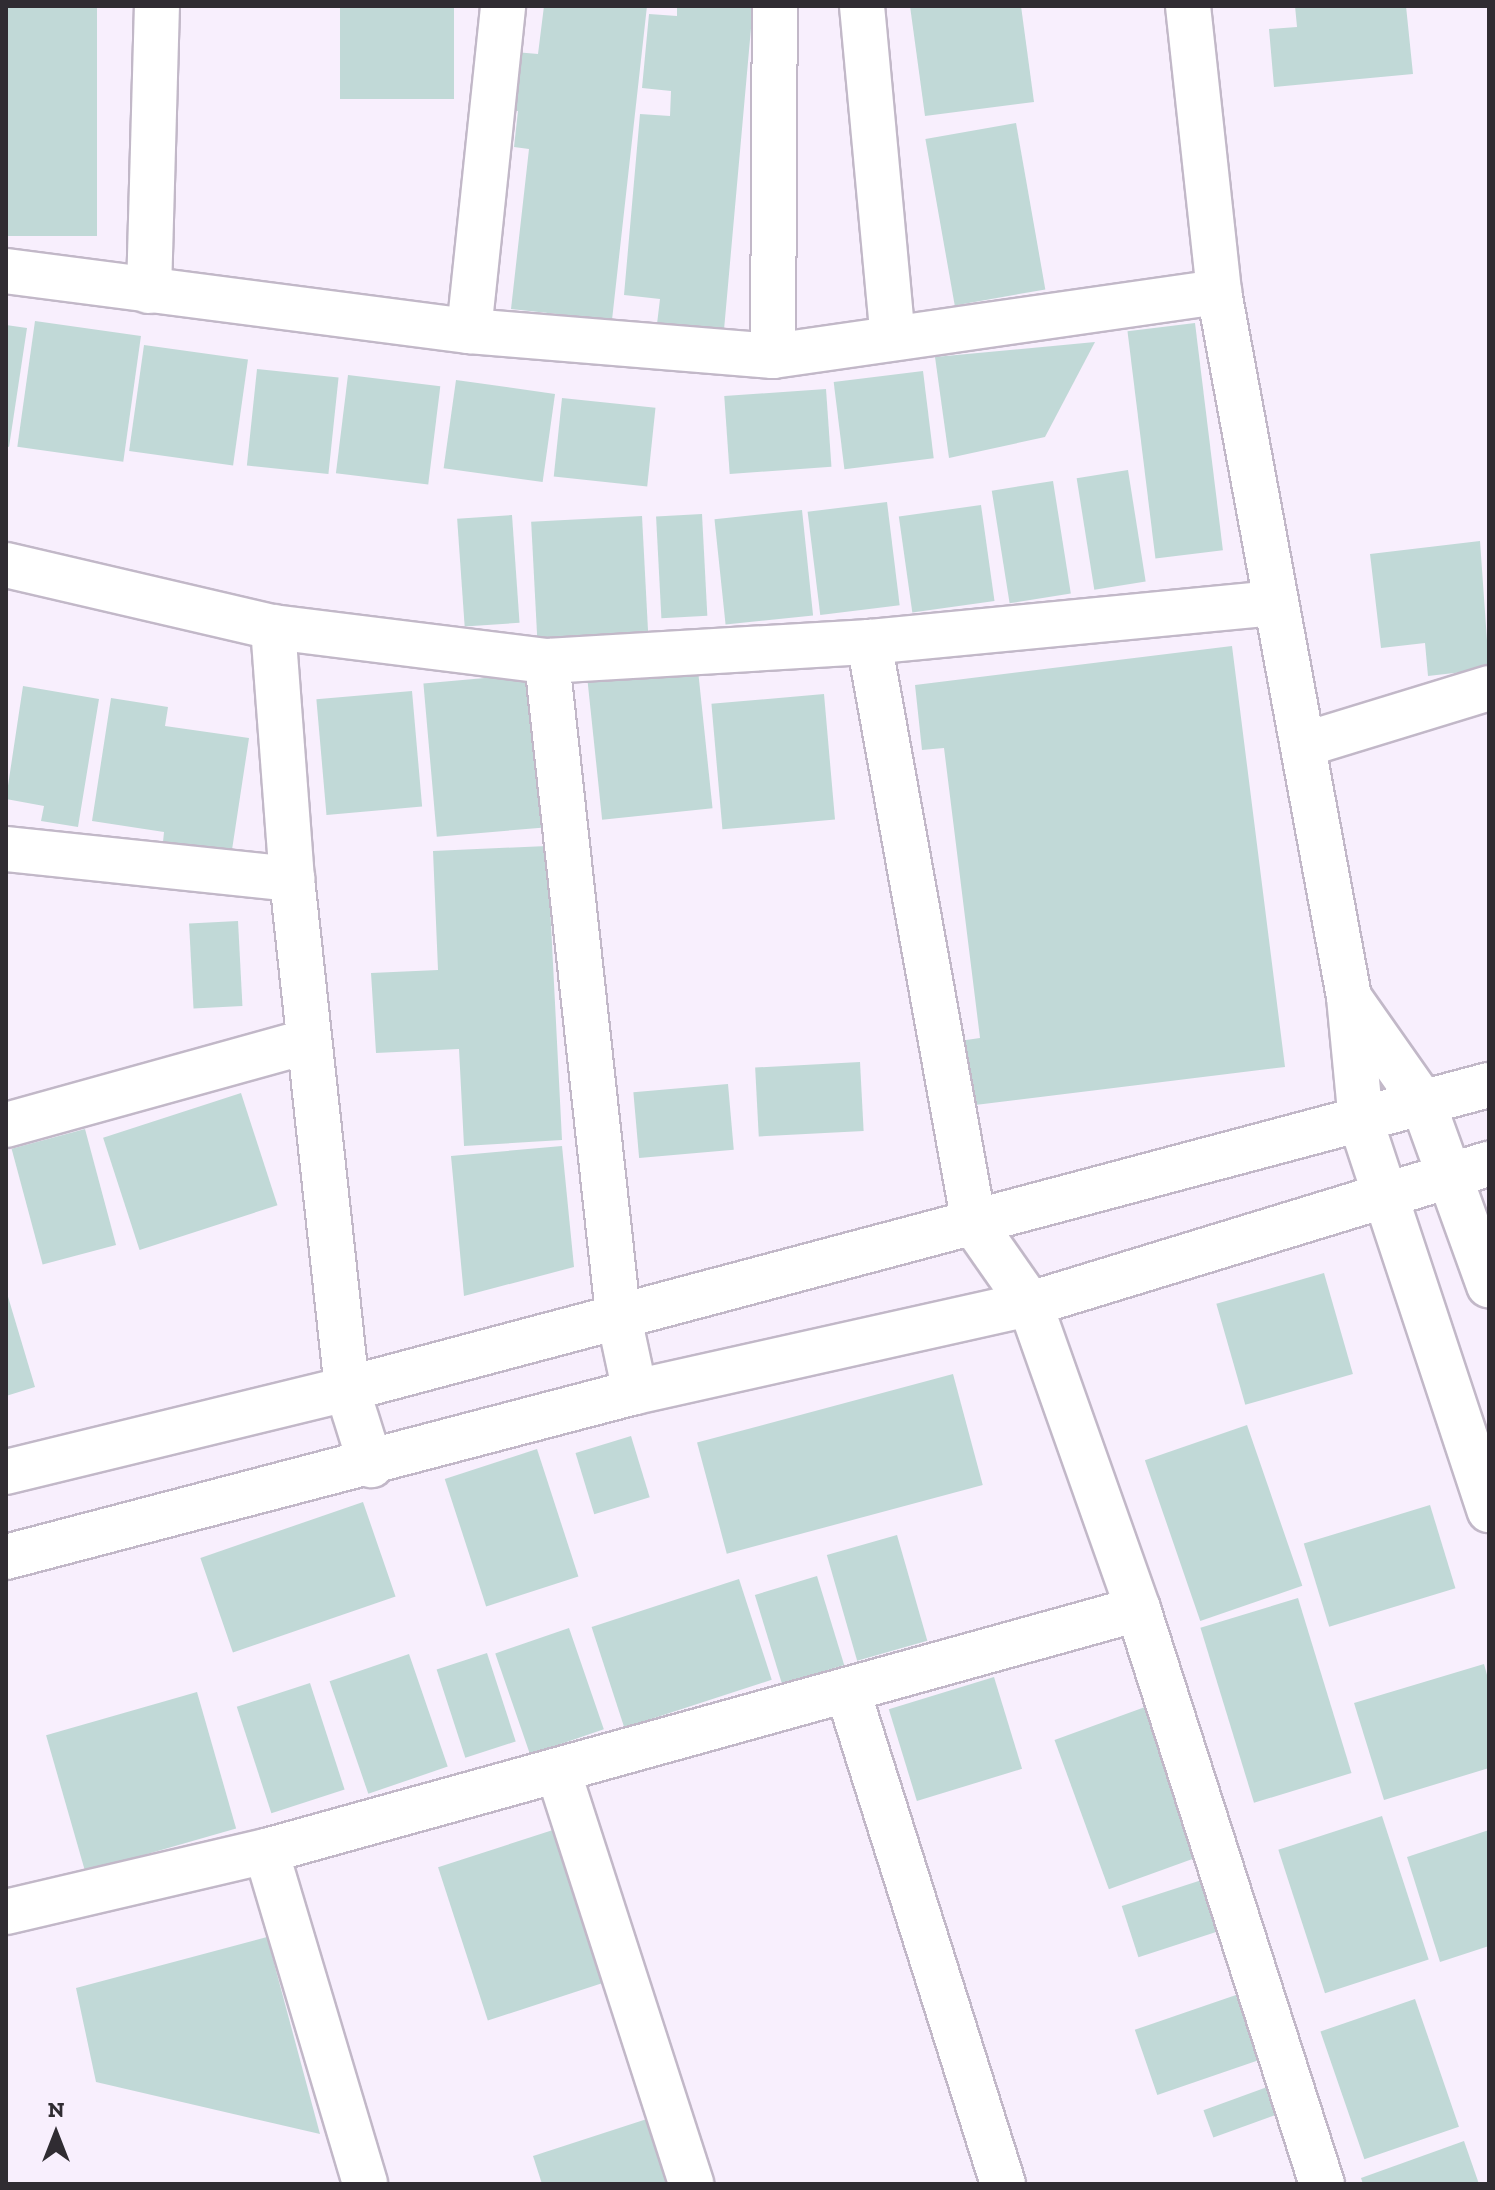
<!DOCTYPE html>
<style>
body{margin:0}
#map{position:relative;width:1495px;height:2190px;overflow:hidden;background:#f8effd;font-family:"Zilla Slab",serif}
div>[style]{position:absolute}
.building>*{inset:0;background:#c1d9d7;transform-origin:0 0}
.roads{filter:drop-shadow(2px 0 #c2b8c8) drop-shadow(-2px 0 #c2b8c8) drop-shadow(0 2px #c2b8c8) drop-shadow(0 -2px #c2b8c8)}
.minor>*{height:44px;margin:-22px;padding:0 22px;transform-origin:22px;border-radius:22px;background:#fff}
span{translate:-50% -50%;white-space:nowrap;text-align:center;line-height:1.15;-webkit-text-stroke:6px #f8effd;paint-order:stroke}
.frame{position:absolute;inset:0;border:8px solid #302c32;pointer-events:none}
.north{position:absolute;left:16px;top:2094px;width:80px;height:80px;-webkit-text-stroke:6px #f8effd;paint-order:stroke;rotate:0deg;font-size:22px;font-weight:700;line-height:32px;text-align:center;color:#302c32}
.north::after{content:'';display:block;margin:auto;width:28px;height:36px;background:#302c32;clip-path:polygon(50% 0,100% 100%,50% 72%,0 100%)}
</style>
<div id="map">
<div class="building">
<div style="left:6px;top:6px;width:91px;height:230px"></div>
<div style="left:340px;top:6px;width:114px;height:93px"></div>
<div style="clip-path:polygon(544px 6px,647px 6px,612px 320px,511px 309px,529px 149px,514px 147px,518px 111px,508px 110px,515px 52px,538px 54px)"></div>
<div style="clip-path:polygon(677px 6px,753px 6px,724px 330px,657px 324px,660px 299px,624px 295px,640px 114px,670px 116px,671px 91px,642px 88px,649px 14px,677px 16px)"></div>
<div style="clip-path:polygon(910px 6px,1021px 6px,1034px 102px,925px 116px)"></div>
<div style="clip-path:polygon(1295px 6px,1406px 6px,1413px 74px,1274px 87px,1269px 29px,1297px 27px)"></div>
<div style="left:1016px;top:123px;width:169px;height:92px;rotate:80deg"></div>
<div style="left:35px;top:321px;width:107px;height:127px;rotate:8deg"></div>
<div style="left:1195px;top:323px;width:229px;height:68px;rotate:83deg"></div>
<div style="clip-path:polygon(6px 325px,27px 328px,9px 447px,6px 446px)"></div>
<div style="clip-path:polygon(1095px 342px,1045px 437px,949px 458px,935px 357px)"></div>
<div style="left:144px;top:345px;width:105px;height:107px;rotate:8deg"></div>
<div style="left:257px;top:369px;width:82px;height:97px;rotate:6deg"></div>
<div style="left:923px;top:371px;width:88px;height:90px;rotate:83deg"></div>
<div style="left:348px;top:375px;width:93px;height:99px;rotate:7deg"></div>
<div style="left:456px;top:380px;width:100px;height:89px;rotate:8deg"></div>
<div style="left:826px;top:389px;width:78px;height:102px;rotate:86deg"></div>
<div style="left:562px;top:398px;width:94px;height:79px;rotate:6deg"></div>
<div style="left:1128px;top:470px;width:113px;height:52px;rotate:81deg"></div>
<div style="left:1053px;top:481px;width:114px;height:62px;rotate:81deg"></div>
<div style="left:887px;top:502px;width:104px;height:80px;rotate:83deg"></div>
<div style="left:981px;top:505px;width:97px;height:83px;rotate:82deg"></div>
<div style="left:802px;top:510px;width:106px;height:88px;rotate:84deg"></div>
<div style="left:702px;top:514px;width:102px;height:46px;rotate:87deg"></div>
<div style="left:512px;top:515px;width:108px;height:55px;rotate:86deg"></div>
<div style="left:642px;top:516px;width:121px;height:111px;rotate:87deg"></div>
<div style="clip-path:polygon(1480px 541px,1489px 669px,1428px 676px,1425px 643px,1381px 648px,1370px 554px)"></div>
<div style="clip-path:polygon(1232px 646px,1285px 1067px,967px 1106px,959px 1041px,980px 1038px,944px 748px,922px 750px,915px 685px)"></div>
<div style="left:698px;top:670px;width:139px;height:111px;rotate:84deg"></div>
<div style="left:531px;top:674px;width:154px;height:108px;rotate:85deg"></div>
<div style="clip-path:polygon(23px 686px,99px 699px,78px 827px,41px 821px,44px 806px,6px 799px)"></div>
<div style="left:412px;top:691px;width:116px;height:96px;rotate:85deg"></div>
<div style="left:824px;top:694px;width:126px;height:113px;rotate:85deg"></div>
<div style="clip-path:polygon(111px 698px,168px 707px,165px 726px,249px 738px,230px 863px,162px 852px,164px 832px,92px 821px)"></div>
<div style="clip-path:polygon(547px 846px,562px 1140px,464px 1146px,459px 1049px,376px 1053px,371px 973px,438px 970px,433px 851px)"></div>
<div style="left:238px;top:921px;width:85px;height:49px;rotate:87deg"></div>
<div style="left:860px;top:1062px;width:69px;height:105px;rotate:87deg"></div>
<div style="left:728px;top:1084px;width:66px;height:95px;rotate:85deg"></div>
<div style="left:241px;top:1093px;width:118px;height:145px;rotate:72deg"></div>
<div style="left:85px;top:1129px;width:120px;height:76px;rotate:75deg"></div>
<div style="clip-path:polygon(562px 1146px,574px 1267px,464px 1296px,451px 1156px)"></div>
<div style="left:1324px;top:1273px;width:105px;height:112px;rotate:74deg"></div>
<div style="clip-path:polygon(6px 1290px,35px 1387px,6px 1396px)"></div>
<div style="left:953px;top:1374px;width:115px;height:265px;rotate:75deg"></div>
<div style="left:1247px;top:1425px;width:170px;height:108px;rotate:71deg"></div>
<div style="left:631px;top:1436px;width:64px;height:58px;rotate:73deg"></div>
<div style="left:537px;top:1449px;width:134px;height:97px;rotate:72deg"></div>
<div style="left:363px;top:1502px;width:100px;height:172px;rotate:71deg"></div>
<div style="left:1430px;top:1505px;width:87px;height:132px;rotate:73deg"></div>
<div style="left:897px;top:1535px;width:110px;height:73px;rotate:74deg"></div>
<div style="left:817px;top:1576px;width:93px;height:65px;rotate:73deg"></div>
<div style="left:739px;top:1579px;width:106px;height:155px;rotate:72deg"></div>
<div style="left:1298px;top:1598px;width:183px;height:102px;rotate:73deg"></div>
<div style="left:569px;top:1628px;width:107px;height:78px;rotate:71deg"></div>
<div style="left:487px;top:1653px;width:93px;height:53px;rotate:72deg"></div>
<div style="left:409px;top:1654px;width:119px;height:84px;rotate:71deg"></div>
<div style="clip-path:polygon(1484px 1664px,1489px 1682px,1489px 1768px,1384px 1800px,1354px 1703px)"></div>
<div style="left:994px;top:1677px;width:96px;height:110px;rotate:73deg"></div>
<div style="left:310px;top:1683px;width:112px;height:77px;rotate:72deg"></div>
<div style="left:197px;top:1692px;width:142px;height:157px;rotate:74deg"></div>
<div style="left:1156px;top:1703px;width:159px;height:108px;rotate:70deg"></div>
<div style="left:1382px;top:1816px;width:151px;height:109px;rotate:72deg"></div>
<div style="left:556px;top:1829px;width:161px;height:124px;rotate:72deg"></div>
<div style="clip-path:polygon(1489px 1830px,1489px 1946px,1440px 1962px,1407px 1857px)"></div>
<div style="left:1214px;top:1876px;width:54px;height:97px;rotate:72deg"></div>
<div style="clip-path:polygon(267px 1937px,320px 2134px,96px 2082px,76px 1988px)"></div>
<div style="left:1236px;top:1995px;width:69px;height:107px;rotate:71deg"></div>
<div style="left:1415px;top:1999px;width:135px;height:100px;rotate:71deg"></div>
<div style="left:1273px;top:2085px;width:29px;height:74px;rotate:70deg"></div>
<div style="clip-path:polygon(650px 2118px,671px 2184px,542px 2184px,533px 2156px)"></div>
<div style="clip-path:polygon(1464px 2141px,1479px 2184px,1363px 2184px,1361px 2178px)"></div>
</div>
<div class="roads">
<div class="minor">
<div style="left:862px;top:6px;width:333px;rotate:84.7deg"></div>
<div style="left:1188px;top:6px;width:288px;rotate:83.8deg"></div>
<div style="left:1219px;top:292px;width:717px;rotate:79.55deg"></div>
<div style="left:1349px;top:997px;width:126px;rotate:84.5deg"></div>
<div style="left:1361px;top:1122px;width:409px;rotate:71.7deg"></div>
<div style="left:6px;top:271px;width:467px;rotate:7.4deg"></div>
<div style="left:469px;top:331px;width:305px;rotate:4.7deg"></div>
<div style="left:773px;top:356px;width:451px;rotate:-8.2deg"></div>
<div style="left:149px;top:291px;width:285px;rotate:-88.4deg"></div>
<div style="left:469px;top:331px;width:327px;rotate:-84deg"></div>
<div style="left:773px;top:356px;width:350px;rotate:-89.7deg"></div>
<div style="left:6px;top:565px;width:274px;rotate:13.1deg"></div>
<div style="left:273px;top:627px;width:276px;rotate:7.1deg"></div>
<div style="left:547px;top:661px;width:323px;rotate:-3.4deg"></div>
<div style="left:869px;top:642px;width:406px;rotate:-5.5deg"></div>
<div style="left:273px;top:627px;width:253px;rotate:85.7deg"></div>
<div style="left:292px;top:879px;width:513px;rotate:83.84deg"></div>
<div style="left:347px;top:1389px;width:80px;rotate:72.5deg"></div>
<div style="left:869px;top:642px;width:591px;rotate:79.77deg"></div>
<div style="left:974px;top:1224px;width:98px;rotate:55deg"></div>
<div style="left:1030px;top:1304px;width:324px;rotate:70.5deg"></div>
<div style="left:1138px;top:1609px;width:604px;rotate:72.26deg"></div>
<div style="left:547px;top:661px;width:656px;rotate:83.79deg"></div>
<div style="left:618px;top:1313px;width:81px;rotate:77.9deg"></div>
<div style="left:1303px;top:745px;width:195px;rotate:-17deg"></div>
<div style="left:6px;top:849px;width:288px;rotate:6deg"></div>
<div style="left:1350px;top:999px;width:127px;rotate:54.9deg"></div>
<div style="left:1423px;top:1103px;width:194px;rotate:70.1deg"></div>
<div style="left:6px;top:1125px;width:313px;rotate:-15.5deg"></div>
<div style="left:6px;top:1472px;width:351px;rotate:-13.7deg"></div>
<div style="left:347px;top:1389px;width:1182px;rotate:-14.91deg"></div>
<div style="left:6px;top:1557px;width:650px;rotate:-14.7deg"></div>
<div style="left:635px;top:1392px;width:405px;rotate:-12.6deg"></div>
<div style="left:1030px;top:1304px;width:480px;rotate:-17deg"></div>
<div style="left:848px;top:1692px;width:516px;rotate:72.51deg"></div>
<div style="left:558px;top:1771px;width:434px;rotate:72.1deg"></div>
<div style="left:266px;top:1851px;width:347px;rotate:73.4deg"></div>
<div style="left:6px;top:1912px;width:267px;rotate:-13.2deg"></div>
<div style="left:266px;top:1851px;width:905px;rotate:-15.51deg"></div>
</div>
</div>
<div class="frame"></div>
<div class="north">N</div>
</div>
